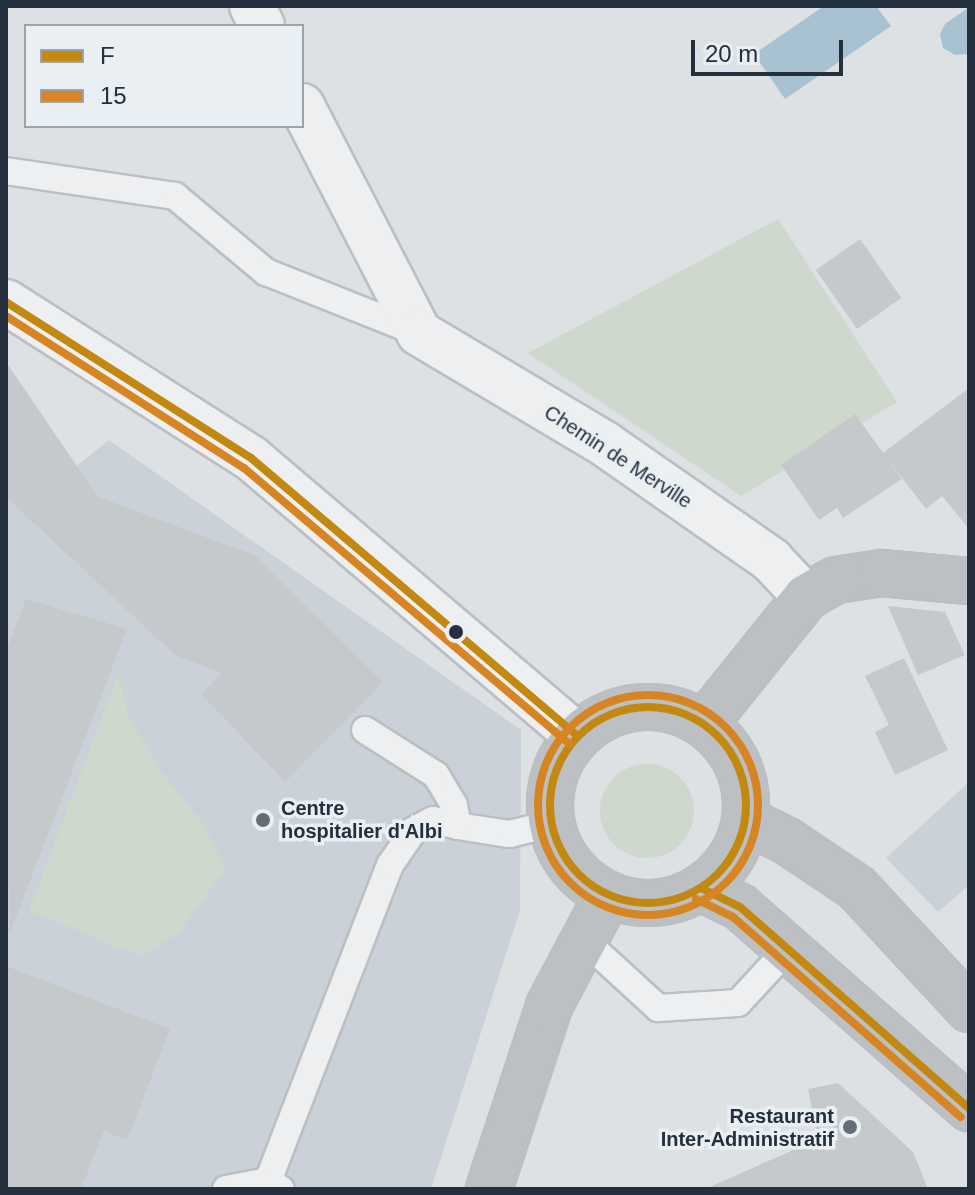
<!DOCTYPE html>
<style>
body{margin:0}
#map{position:relative;width:975px;height:1195px;overflow:hidden;background:#dde1e4;font-family:Arial,sans-serif}
div>[style]{position:absolute}
.built>*{inset:0;background:#cad1d8}
.green>*{inset:0;background:#cfd8cd}
.round{border-radius:50%}
.water>*{inset:0;background:#a8c2d2}
.building>*{inset:0;background:#c5c9cc;transform-origin:0 0}
.roads{filter:drop-shadow(2px 0 #bcbfc2) drop-shadow(-2px 0 #bcbfc2) drop-shadow(0 2px #bcbfc2) drop-shadow(0 -2px #bcbfc2)}
.lane>*{height:26px;margin:-13px;padding:0 13px;transform-origin:13px;border-radius:13px;background:#edeff0}
.street>*{height:44px;margin:-22px;padding:0 22px;transform-origin:22px;border-radius:22px;background:#edeff0}
.secondary>*{height:44px;margin:-22px;padding:0 22px;transform-origin:22px;border-radius:22px;background:#bcc0c3}
.secondary>.ring{margin:-22px;padding:0;box-sizing:content-box;background:none;border:44px solid #bcc0c3;border-radius:50%}
.bus-1>*{height:8px;margin:-4px;padding:0 4px;transform-origin:4px;border-radius:4px;background:#c2880f}
.bus-1>.ring{margin:-4px;padding:0;box-sizing:content-box;background:none;border:8px solid #c2880f;border-radius:50%}
.bus-2>*{height:8px;margin:-4px;padding:0 4px;transform-origin:4px;border-radius:4px;background:#d78422}
.bus-2>.ring{margin:-4px;padding:0;box-sizing:content-box;background:none;border:8px solid #d78422;border-radius:50%}
.dots>*{width:22px;height:22px;translate:-50% -50%;box-sizing:border-box;border:4px solid #eaeff4;border-radius:50%}
span{translate:-50% -50%;white-space:nowrap;text-align:center;line-height:1.15;-webkit-text-stroke:7px #eaeff4;paint-order:stroke}
.street-label{font-size:20px;color:#24303d}
.poi-label{font-size:20px;color:#24303d;font-weight:700}
.left{translate:0 -50%;text-align:left}
.right{translate:-100% -50%;text-align:right}
.frame{position:absolute;inset:0;border:8px solid #24303d;pointer-events:none}
.legend{position:absolute;left:24px;top:24px;width:280px;height:104px;box-sizing:border-box;background:#eaeff4;border:2px solid #9ba3ab;margin:0;padding:10px 14px;list-style:none;font-size:24px;color:#24303d}
.legend li{display:flex;align-items:center;gap:16px;height:40px}
.legend b{width:40px;border:2px solid #9ba3ab}
.scale{position:absolute;left:691px;top:40px;width:152px;height:36px;box-sizing:border-box;border:4px solid #24303d;border-top:0;padding-left:10px;font-size:24px;line-height:28px;white-space:nowrap;color:#24303d;-webkit-text-stroke:6px #eaeff4;paint-order:stroke}
</style>
<div id="map">
<div class="built">
<div style="clip-path:polygon(6px 378px,73px 469px,109px 440px,521px 730px,520px 910px,431px 1189px,6px 1189px)"></div>
<div style="clip-path:polygon(969px 782px,969px 885px,938px 912px,886px 858px)"></div>
</div>
<div class="green">
<div style="clip-path:polygon(778px 219px,897px 402px,741px 496px,528px 353px)"></div>
<div style="clip-path:polygon(118px 674px,129px 717px,159px 769px,202px 822px,226px 868px,178px 934px,140px 956px,29px 911px)"></div>
<div class="round" style="left:600px;top:764px;width:94px;height:94px"></div>
</div>
<div class="water">
<div style="clip-path:polygon(824px 6px,876px 6px,891px 26px,785px 99px,754px 54px)"></div>
<div style="clip-path:polygon(969px 7px,969px 54px,955px 55px,943px 48px,940px 34px,945px 24px)"></div>
</div>
<div class="building">
<div style="left:860px;top:239px;width:72px;height:54px;rotate:55deg"></div>
<div style="clip-path:polygon(6px 362px,98px 497px,254px 555px,383px 682px,285px 782px,201px 694px,222px 673px,175px 655px,6px 497px)"></div>
<div style="clip-path:polygon(969px 388px,969px 529px,942px 496px,926px 509px,883px 453px)"></div>
<div style="clip-path:polygon(855px 414px,902px 479px,843px 518px,837px 508px,819px 520px,781px 465px)"></div>
<div style="clip-path:polygon(26px 599px,127px 629px,9px 935px,6px 651px)"></div>
<div style="clip-path:polygon(888px 606px,945px 612px,965px 655px,918px 675px)"></div>
<div style="clip-path:polygon(904px 658px,948px 750px,895px 775px,875px 732px,889px 725px,865px 676px)"></div>
<div style="clip-path:polygon(6px 966px,170px 1029px,127px 1140px,104px 1131px,81px 1189px,6px 1189px)"></div>
<div style="clip-path:polygon(838px 1083px,913px 1152px,928px 1189px,705px 1189px,818px 1139px,808px 1089px)"></div>
</div>
<div class="roads">
<div class="lane">
<div style="left:6px;top:171px;width:171px;rotate:8.4deg"></div>
<div style="left:175px;top:196px;width:119px;rotate:39.9deg"></div>
<div style="left:266px;top:272px;width:165px;rotate:21.7deg"></div>
<div style="left:458px;top:826px;width:52px;rotate:8.9deg"></div>
<div style="left:509px;top:834px;width:43px;rotate:-13.4deg"></div>
<div style="left:586px;top:942px;width:98px;rotate:42.5deg"></div>
<div style="left:658px;top:1008px;width:80px;rotate:-3.6deg"></div>
<div style="left:738px;top:1003px;width:74px;rotate:-47.2deg"></div>
<div style="left:268px;top:1181px;width:339px;rotate:-68.9deg"></div>
<div style="left:390px;top:865px;width:42px;rotate:-55.6deg"></div>
<div style="left:414px;top:830px;width:21px;rotate:-28deg"></div>
<div style="left:433px;top:820px;width:26px;rotate:13deg"></div>
<div style="left:458px;top:826px;width:21px;rotate:-101deg"></div>
<div style="left:454px;top:805px;width:35px;rotate:-121deg"></div>
<div style="left:436px;top:775px;width:84px;rotate:-147.6deg"></div>
<div style="left:226px;top:1189px;width:43px;rotate:-10.8deg"></div>
<div style="left:268px;top:1181px;width:15px;rotate:32deg"></div>
</div>
<div class="street">
<div style="left:252px;top:6px;width:22px;rotate:63deg"></div>
<div style="left:302px;top:106px;width:255px;rotate:62.7deg"></div>
<div style="left:419px;top:333px;width:217px;rotate:30.8deg"></div>
<div style="left:605px;top:444px;width:203px;rotate:34.9deg"></div>
<div style="left:771px;top:560px;width:51px;rotate:46.6deg"></div>
<div style="left:6px;top:302px;width:290px;rotate:32.5deg"></div>
<div style="left:251px;top:458px;width:428px;rotate:40.4deg"></div>
</div>
<div class="secondary">
<div class="ring" style="left:550px;top:707px;width:152px;height:152px"></div>
<div style="left:704px;top:724px;width:163px;rotate:-51.2deg"></div>
<div style="left:806px;top:597px;width:34px;rotate:-30deg"></div>
<div style="left:836px;top:580px;width:46px;rotate:-8.8deg"></div>
<div style="left:881px;top:573px;width:88px;rotate:5.2deg"></div>
<div style="left:745px;top:820px;width:47px;rotate:26.6deg"></div>
<div style="left:787px;top:841px;width:84px;rotate:33.9deg"></div>
<div style="left:857px;top:888px;width:165px;rotate:47.2deg"></div>
<div style="left:701px;top:888px;width:43px;rotate:26deg"></div>
<div style="left:740px;top:907px;width:305px;rotate:41.3deg"></div>
<div style="left:489px;top:1189px;width:193px;rotate:-71.8deg"></div>
<div style="left:549px;top:1006px;width:126px;rotate:-62deg"></div>
</div>
</div>
<div class="bus-1">
<div style="left:6px;top:302px;width:290px;rotate:32.5deg"></div>
<div style="left:251px;top:458px;width:428px;rotate:40.4deg"></div>
<div class="ring" style="left:550px;top:707px;width:188px;height:188px"></div>
<div style="left:701px;top:888px;width:43px;rotate:26deg"></div>
<div style="left:740px;top:907px;width:305px;rotate:41.3deg"></div>
</div>
<div class="bus-2">
<div style="left:6px;top:316px;width:282px;rotate:32.6deg"></div>
<div style="left:244px;top:468px;width:426px;rotate:40.3deg"></div>
<div class="ring" style="left:538px;top:695px;width:212px;height:212px"></div>
<div style="left:696px;top:899px;width:41px;rotate:25.9deg"></div>
<div style="left:733px;top:917px;width:303px;rotate:41.3deg"></div>
</div>
<div class="dots">
<div style="left:456px;top:632px;background:#24303d"></div>
<div style="left:263px;top:820px;background:#656e77"></div>
<div style="left:850px;top:1127px;background:#656e77"></div>
</div>
<div class="street-label">
<span style="left:618px;top:457px;rotate:33deg">Chemin de Merville</span>
</div>
<div class="poi-label">
<span class="left" style="left:281px;top:820px">Centre<br>hospitalier d'Albi</span>
<span class="right" style="left:834px;top:1128px">Restaurant<br>Inter-Administratif</span>
</div>
<div class="frame"></div>
<ul class="legend">
<li><b style="height:10px;background:#c2880f"></b>F</li>
<li><b style="height:10px;background:#d78422"></b>15</li>
</ul>
<div class="scale">20 m</div>
</div>
